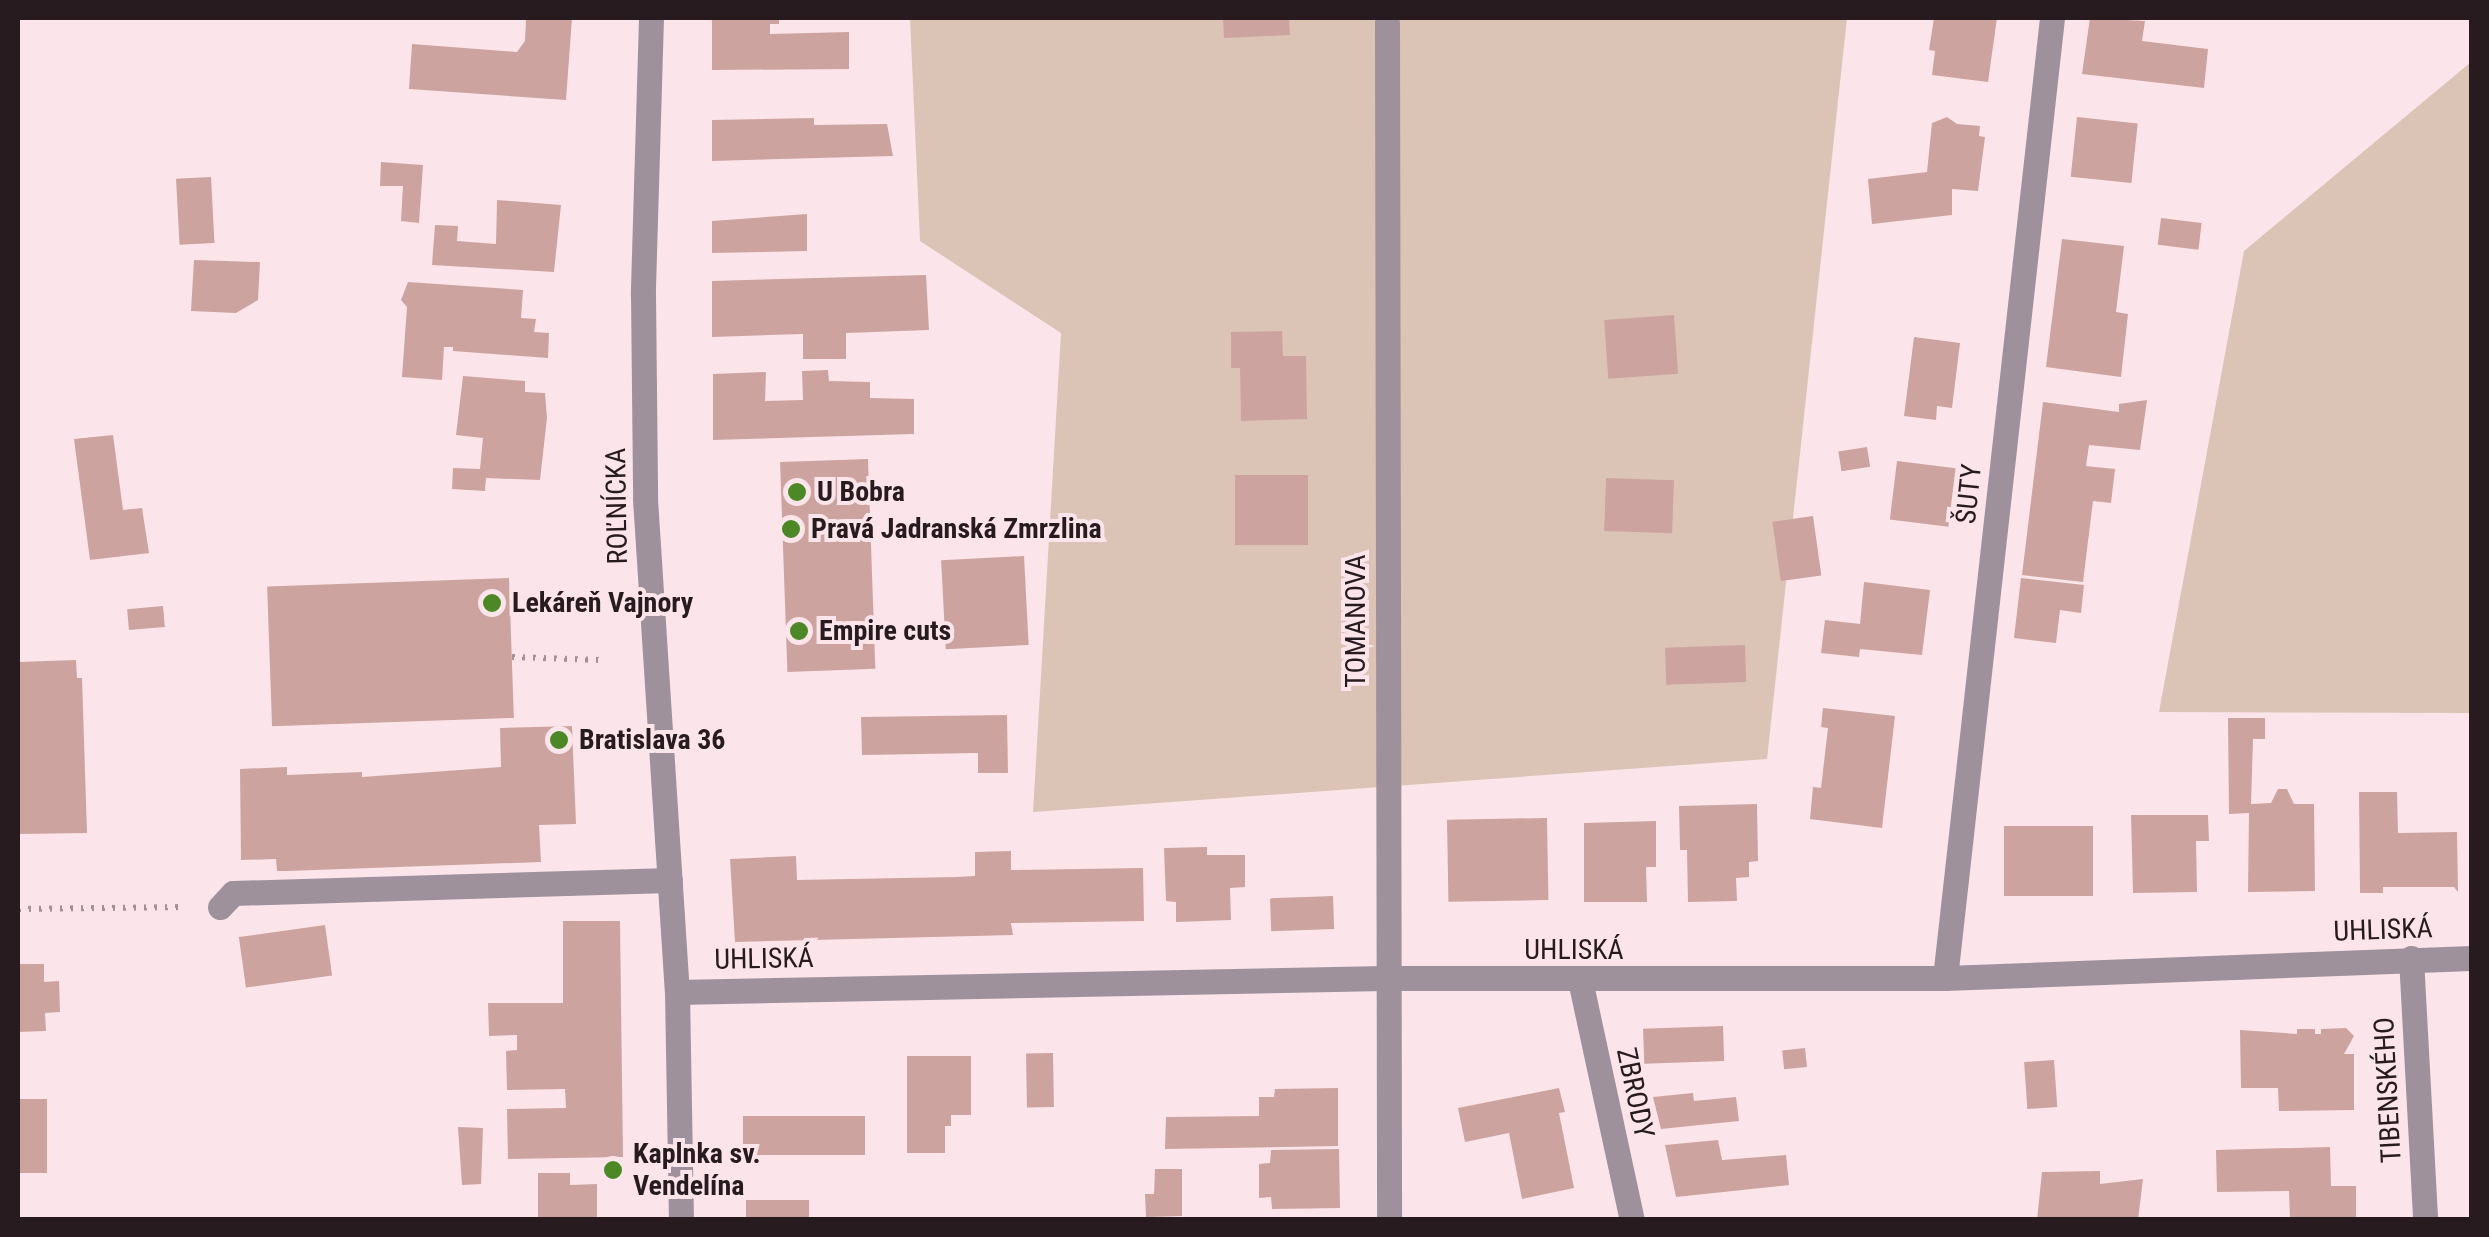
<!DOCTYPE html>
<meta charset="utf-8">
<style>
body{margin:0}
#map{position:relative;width:2489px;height:1237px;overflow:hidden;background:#fbe5eb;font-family:"Roboto Condensed",sans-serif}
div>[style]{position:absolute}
.green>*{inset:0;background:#dbc4b6}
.building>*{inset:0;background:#cda39f;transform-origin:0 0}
.path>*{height:6px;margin-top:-3px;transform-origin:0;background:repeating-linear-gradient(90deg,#a49197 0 2.5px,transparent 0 10.5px)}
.minor>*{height:25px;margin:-12.5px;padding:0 12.5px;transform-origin:12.5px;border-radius:12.5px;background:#9f919c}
.dots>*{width:28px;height:28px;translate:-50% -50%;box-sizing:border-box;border:5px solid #fbe5eb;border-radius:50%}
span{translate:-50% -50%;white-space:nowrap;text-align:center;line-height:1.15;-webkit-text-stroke:8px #fbe5eb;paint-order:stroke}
.poi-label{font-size:28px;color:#281b1f;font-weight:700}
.left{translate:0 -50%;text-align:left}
.street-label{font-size:28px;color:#281b1f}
.frame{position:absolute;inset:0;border:20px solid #281b1f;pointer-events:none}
</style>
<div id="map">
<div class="green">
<div style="clip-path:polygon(910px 18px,1847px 18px,1767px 759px,1033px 812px,1061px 333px,920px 241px)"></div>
<div style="clip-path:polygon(2471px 62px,2471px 713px,2159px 712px,2244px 251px)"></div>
</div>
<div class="building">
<div style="clip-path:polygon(526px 18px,572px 18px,566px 100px,409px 89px,412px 44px,517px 52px,525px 41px)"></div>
<div style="clip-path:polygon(712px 18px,779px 18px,779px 24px,770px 24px,770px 34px,849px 32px,849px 69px,712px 70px)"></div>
<div style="clip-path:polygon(1223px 18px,1289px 18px,1290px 35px,1224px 38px)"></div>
<div style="clip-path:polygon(1934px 18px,1997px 18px,1988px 82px,1932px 75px,1935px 51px,1929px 50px)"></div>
<div style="clip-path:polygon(2090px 18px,2145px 21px,2142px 41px,2208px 49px,2204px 88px,2082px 74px)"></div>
<div style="clip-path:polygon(1947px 117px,1957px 124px,1980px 126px,1979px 136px,1985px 137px,1978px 191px,1952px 189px,1952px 215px,1872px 224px,1868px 179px,1927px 172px,1932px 123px)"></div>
<div style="left:2077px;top:117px;width:61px;height:60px;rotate:6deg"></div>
<div style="clip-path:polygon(814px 118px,814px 125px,887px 124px,893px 156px,712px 161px,712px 120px)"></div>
<div style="clip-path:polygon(381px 162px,423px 165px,419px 223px,401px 221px,403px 186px,380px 186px)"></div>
<div style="left:211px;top:177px;width:66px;height:35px;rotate:87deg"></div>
<div style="clip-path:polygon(497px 200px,561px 205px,554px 272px,432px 265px,435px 225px,458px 226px,457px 241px,496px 244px)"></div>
<div style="clip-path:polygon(807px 214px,807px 251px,712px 253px,712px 221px)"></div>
<div style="left:2161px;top:218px;width:41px;height:27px;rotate:7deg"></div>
<div style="clip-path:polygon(2062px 239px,2124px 246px,2116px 312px,2128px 314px,2121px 377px,2046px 367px)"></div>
<div style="clip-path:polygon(194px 260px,260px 262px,258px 300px,236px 313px,191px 311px)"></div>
<div style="clip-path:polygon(926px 275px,929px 330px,846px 333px,846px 359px,803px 359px,803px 334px,712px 337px,712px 281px)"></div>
<div style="clip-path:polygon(408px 282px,523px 290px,521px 318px,536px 319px,534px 332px,549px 333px,548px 358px,453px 351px,453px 347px,444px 347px,442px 380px,402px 377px,407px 307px,401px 300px)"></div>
<div style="left:1674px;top:315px;width:59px;height:70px;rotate:86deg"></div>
<div style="clip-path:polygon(1282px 331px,1283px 356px,1306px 356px,1307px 419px,1241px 421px,1240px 368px,1231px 368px,1231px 332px)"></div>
<div style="clip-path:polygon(1914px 337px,1960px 343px,1952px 408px,1937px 406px,1936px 420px,1904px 416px)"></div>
<div style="clip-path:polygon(828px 370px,829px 381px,870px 382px,870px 398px,914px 399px,914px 434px,713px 440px,713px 374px,766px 372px,765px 401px,803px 400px,802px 371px)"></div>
<div style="clip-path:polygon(463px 376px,525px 381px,525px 392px,545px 393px,547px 418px,540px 480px,486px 478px,485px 491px,452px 489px,453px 468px,480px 469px,483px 438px,456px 435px)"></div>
<div style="clip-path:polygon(2147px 400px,2140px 450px,2089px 445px,2086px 466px,2115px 469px,2111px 503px,2093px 501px,2083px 582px,2022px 575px,2043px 402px,2119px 412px,2119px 404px)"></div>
<div style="clip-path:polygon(113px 435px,123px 510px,142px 508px,149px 553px,90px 560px,74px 439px)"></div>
<div style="left:1867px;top:447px;width:20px;height:29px;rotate:81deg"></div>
<div style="left:868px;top:459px;width:210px;height:88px;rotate:88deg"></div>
<div style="left:1897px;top:461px;width:59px;height:59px;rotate:7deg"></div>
<div style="left:1235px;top:475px;width:73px;height:70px"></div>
<div style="left:1606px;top:478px;width:68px;height:53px;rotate:2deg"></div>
<div style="left:1813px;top:516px;width:60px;height:41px;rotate:82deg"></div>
<div style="left:1024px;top:556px;width:89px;height:83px;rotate:87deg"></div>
<div style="left:509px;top:578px;width:140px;height:242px;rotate:88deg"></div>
<div style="clip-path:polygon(2021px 578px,2084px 585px,2081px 613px,2060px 610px,2056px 643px,2014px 638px)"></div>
<div style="clip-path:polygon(1864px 582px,1930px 590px,1922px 655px,1860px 649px,1859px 657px,1821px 653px,1825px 620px,1860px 624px)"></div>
<div style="left:163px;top:606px;width:21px;height:36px;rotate:85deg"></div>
<div style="left:1745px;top:645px;width:37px;height:80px;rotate:88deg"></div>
<div style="clip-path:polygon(76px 660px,77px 678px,82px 678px,87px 833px,18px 834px,18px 662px)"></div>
<div style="clip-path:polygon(1823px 708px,1895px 716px,1882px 828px,1810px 819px,1813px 787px,1821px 788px,1828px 728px,1821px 727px)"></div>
<div style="clip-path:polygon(1007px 715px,1008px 773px,978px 773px,978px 753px,862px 755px,861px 717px)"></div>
<div style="clip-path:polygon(2228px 718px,2265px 718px,2265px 739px,2253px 739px,2251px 804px,2271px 803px,2278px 789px,2287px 789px,2294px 804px,2314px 804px,2315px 891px,2248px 892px,2249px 813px,2229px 814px)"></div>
<div style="clip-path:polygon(572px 726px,576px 824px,539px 825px,541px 862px,287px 871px,277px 871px,276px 859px,241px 860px,240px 769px,287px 767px,287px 775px,362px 772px,362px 777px,501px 767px,500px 728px)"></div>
<div style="clip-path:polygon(2359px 792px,2397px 792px,2398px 833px,2457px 832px,2458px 892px,2454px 887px,2383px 887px,2383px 893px,2360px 893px)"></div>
<div style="clip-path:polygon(1757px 804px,1758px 861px,1749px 862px,1749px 877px,1736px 878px,1737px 901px,1688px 902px,1687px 850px,1680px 850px,1679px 806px)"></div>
<div style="clip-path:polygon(2131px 815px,2208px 815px,2209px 841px,2196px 841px,2197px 892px,2133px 893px)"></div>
<div style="left:1547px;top:818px;width:82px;height:100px;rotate:89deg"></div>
<div style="clip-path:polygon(1656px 821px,1656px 867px,1646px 867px,1647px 902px,1584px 902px,1584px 823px)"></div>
<div style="left:2004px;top:826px;width:89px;height:70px"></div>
<div style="clip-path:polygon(1207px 847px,1207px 855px,1245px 855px,1245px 887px,1230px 888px,1231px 920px,1176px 922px,1176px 902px,1166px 901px,1164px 848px)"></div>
<div style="clip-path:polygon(1011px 851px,1011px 870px,1143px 868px,1144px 921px,1011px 923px,1013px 935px,735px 942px,730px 859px,796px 856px,797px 880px,956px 877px,975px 876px,975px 852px)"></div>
<div style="left:1333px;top:896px;width:33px;height:63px;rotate:88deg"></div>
<div style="clip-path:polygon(563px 921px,620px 921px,623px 1157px,508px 1159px,507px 1109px,566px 1108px,565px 1089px,507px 1090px,506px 1051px,517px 1050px,517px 1035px,489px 1036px,488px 1003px,563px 1003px)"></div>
<div style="left:325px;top:925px;width:51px;height:87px;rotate:82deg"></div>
<div style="clip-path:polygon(18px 964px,44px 964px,44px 982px,59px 981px,60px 1012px,45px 1013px,46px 1031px,18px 1032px)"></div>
<div style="left:1723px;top:1026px;width:35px;height:80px;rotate:88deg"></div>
<div style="clip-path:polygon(2346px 1028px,2354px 1036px,2344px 1054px,2354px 1054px,2354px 1110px,2279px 1111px,2278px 1088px,2241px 1088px,2240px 1030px,2297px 1034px,2297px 1029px,2315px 1029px,2315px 1034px,2321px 1034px,2321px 1029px)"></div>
<div style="left:1805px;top:1048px;width:19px;height:23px;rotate:84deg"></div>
<div style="left:1053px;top:1053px;width:54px;height:27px;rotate:89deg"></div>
<div style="clip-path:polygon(907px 1056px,971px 1056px,971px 1115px,951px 1115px,951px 1126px,945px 1126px,945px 1153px,907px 1153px)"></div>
<div style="left:2054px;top:1060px;width:47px;height:30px;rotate:86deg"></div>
<div style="clip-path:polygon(1338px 1088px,1338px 1146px,1165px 1149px,1166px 1117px,1259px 1116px,1259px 1097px,1274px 1097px,1275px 1089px)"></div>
<div style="clip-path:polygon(1559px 1088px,1565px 1112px,1559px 1113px,1574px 1188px,1522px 1199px,1509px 1133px,1465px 1142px,1458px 1108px)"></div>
<div style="clip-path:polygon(1693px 1093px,1694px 1101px,1736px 1097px,1739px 1121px,1661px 1129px,1653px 1097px)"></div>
<div style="left:18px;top:1099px;width:29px;height:74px"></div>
<div style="left:865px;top:1116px;width:39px;height:122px;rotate:90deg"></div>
<div style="clip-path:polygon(458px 1127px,483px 1128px,481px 1184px,462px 1185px)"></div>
<div style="clip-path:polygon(1718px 1140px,1722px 1160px,1786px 1155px,1789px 1185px,1676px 1197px,1665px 1145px)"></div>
<div style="clip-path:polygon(2330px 1147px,2331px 1186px,2356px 1186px,2356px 1220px,2290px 1220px,2289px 1191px,2217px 1192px,2216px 1150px)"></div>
<div style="clip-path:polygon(1339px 1149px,1340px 1208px,1272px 1209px,1271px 1197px,1259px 1198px,1259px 1164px,1270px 1163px,1271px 1150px)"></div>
<div style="left:605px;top:1162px;width:16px;height:16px"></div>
<div style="clip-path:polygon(1155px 1169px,1182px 1169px,1182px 1216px,1146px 1217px,1145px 1194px,1154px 1194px)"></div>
<div style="clip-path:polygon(2100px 1171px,2100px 1184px,2143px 1179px,2138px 1220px,2037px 1220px,2042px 1172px)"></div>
<div style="clip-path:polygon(538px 1173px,570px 1173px,570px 1185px,597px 1184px,597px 1220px,538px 1220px)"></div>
<div style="left:746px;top:1200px;width:63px;height:20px"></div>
</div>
<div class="path">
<div style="left:512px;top:657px;width:89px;rotate:1.9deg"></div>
<div style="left:18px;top:909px;width:168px;rotate:-0.7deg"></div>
</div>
<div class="minor">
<div style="left:651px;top:18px;width:276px;rotate:91.7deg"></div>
<div style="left:643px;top:294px;width:205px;rotate:89.4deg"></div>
<div style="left:645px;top:499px;width:494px;rotate:86.3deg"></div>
<div style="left:677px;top:992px;width:228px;rotate:89deg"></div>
<div style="left:1387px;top:23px;width:1197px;rotate:89.9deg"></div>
<div style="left:220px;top:907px;width:19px;rotate:-47deg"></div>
<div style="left:233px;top:893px;width:437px;rotate:-1.7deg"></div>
<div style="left:2411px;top:958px;width:262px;rotate:86.9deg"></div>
<div style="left:1945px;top:978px;width:966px;rotate:-83.64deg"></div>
<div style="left:1580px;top:980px;width:246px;rotate:77.8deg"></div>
<div style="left:677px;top:992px;width:708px;rotate:-1.13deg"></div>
<div style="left:1385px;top:978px;width:560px"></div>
<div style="left:1945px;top:978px;width:527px;rotate:-2.17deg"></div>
</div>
<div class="dots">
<div style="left:797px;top:492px;background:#4c8826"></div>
<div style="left:791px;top:529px;background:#4c8826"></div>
<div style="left:492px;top:603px;background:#4c8826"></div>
<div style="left:799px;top:631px;background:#4c8826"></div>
<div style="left:559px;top:740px;background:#4c8826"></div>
<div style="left:613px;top:1170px;background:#4c8826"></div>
</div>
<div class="poi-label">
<span class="left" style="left:817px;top:492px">U Bobra</span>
<span class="left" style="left:811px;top:529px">Pravá Jadranská Zmrzlina</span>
<span class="left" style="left:512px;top:603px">Lekáreň Vajnory</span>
<span class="left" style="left:819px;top:631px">Empire cuts</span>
<span class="left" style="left:579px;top:740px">Bratislava 36</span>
<span class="left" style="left:633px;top:1170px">Kaplnka sv.<br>Vendelína</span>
</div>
<div class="street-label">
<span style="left:1969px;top:494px;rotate:-84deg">ŠUTY</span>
<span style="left:617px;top:506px;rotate:-91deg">ROĽNÍCKA</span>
<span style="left:1356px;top:621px;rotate:-90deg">TOMANOVA</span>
<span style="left:2383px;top:930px;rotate:-2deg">UHLISKÁ</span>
<span style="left:1574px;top:950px">UHLISKÁ</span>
<span style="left:764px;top:959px;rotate:-1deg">UHLISKÁ</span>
<span style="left:2388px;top:1090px;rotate:-93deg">TIBENSKÉHO</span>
<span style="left:1635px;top:1093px;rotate:78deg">ZBRODY</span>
</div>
<div class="frame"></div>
</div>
